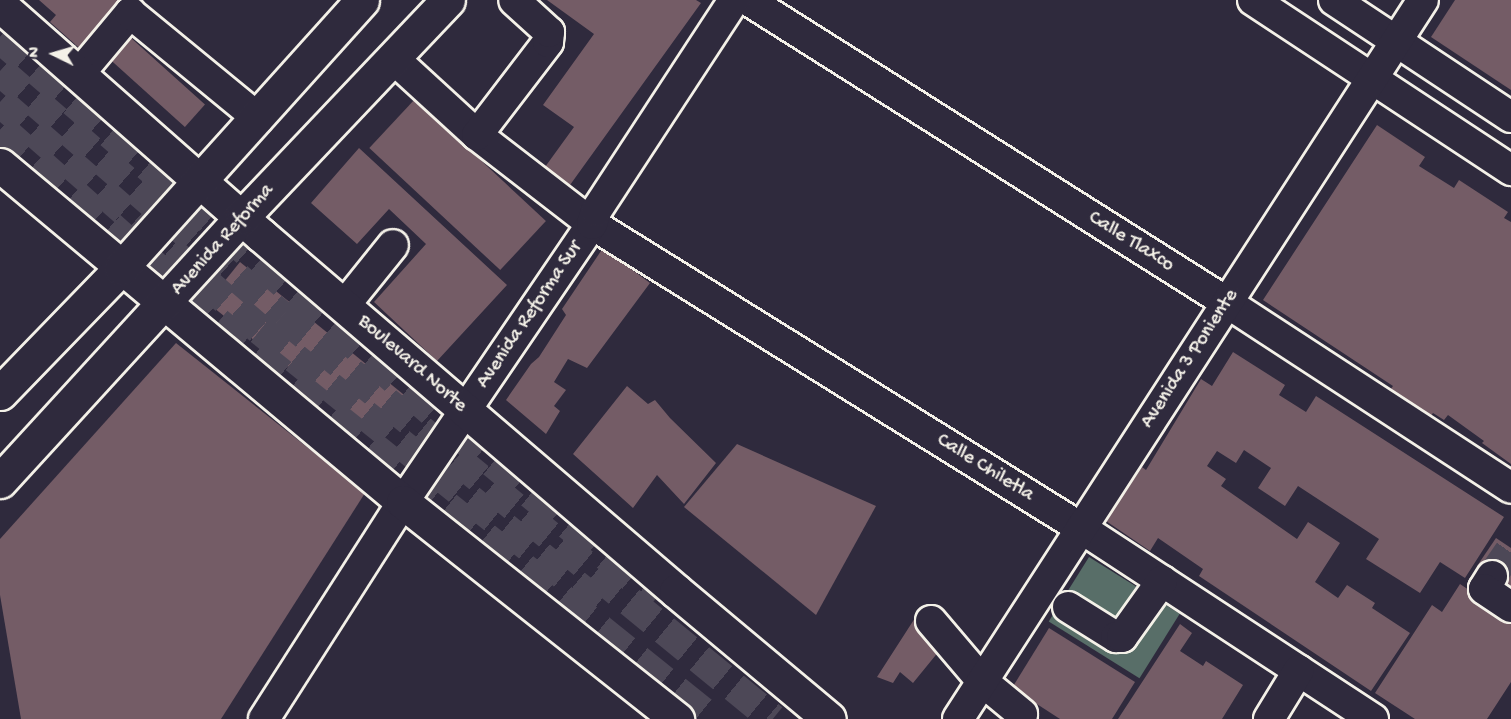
<!DOCTYPE html>
<style>
body{margin:0}
#map{position:relative;width:1511px;height:719px;overflow:hidden;background:#2f2a3d;font-family:"Gochi Hand",sans-serif}
div>[style]{position:absolute}
.green>*{inset:0;background:#586e68;transform-origin:0 0}
.building>*{inset:0;background:#745c66;transform-origin:0 0}
.minor-tunnel>*{height:30px;margin-top:-15px;transform-origin:0;background:repeating-linear-gradient(90deg,#4d4857 0 30px,transparent 0 45px)}
.major-tunnel>*{height:33px;margin-top:-16.5px;transform-origin:0;background:repeating-linear-gradient(90deg,#4d4857 0 33px,transparent 0 49px)}
.roads{filter:drop-shadow(2px 0 #f4f1e8) drop-shadow(-2px 0 #f4f1e8) drop-shadow(0 2px #f4f1e8) drop-shadow(0 -2px #f4f1e8)}
.minor>*{height:30px;margin:-15px;padding:0 15px;transform-origin:15px;border-radius:15px;background:#2f2a3d}
.major>*{height:33px;margin:-16.5px;padding:0 16.5px;transform-origin:16.5px;border-radius:16.5px;background:#2f2a3d}
span{translate:-50% -50%;white-space:nowrap;text-align:center;line-height:1.15;-webkit-text-stroke:6px #2f2a3d;paint-order:stroke}
.street-label{font-size:20px;color:#f4f1e8}
.north{position:absolute;left:24px;top:24px;width:60px;height:60px;-webkit-text-stroke:4px #2f2a3d;paint-order:stroke;rotate:275deg;font-size:16px;font-weight:700;line-height:24px;text-align:center;color:#f4f1e8}
.north::after{content:'';display:block;margin:auto;width:21px;height:27px;background:#f4f1e8;clip-path:polygon(50% 0,100% 100%,50% 72%,0 100%)}
</style>
<div id="map">
<div class="green">
<div style="left:1089px;top:557px;width:107px;height:76px;rotate:32deg"></div>
</div>
<div class="building">
<div style="clip-path:polygon(39px 0,133px 0,86px 54px,50px 22px,56px 15px)"></div>
<div style="clip-path:polygon(547px 0,696px 0,701px 3px,570px 185px,545px 167px,574px 127px,543px 105px,594px 34px)"></div>
<div style="clip-path:polygon(1455px 0,1511px 0,1511px 90px,1431px 37px)"></div>
<div style="left:121px;top:29px;width:113px;height:30px;rotate:42deg"></div>
<div style="left:415px;top:99px;width:179px;height:67px;rotate:43deg"></div>
<div style="clip-path:polygon(1377px 125px,1425px 157px,1419px 166px,1454px 188px,1459px 180px,1508px 212px,1504px 218px,1511px 222px,1511px 464px,1482px 443px,1484px 441px,1448px 415px,1444px 420px,1433px 413px,1430px 417px,1390px 390px,1393px 386px,1263px 300px)"></div>
<div style="clip-path:polygon(359px 148px,507px 285px,437px 361px,374px 302px,426px 244px,389px 209px,357px 244px,311px 203px)"></div>
<div style="clip-path:polygon(603px 248px,650px 283px,587px 368px,568px 359px,554px 382px,566px 390px,554px 406px,560px 411px,546px 434px,506px 400px,531px 364px,539px 357px,566px 315px,562px 309px)"></div>
<div style="left:240px;top:262px;width:222px;height:52px;rotate:39deg"></div>
<div style="clip-path:polygon(176px 343px,365px 493px,221px 719px,21px 719px,0 595px,0 539px)"></div>
<div style="clip-path:polygon(1233px 352px,1285px 385px,1279px 395px,1306px 412px,1316px 396px,1504px 517px,1465px 578px,1440px 562px,1420px 593px,1366px 559px,1379px 539px,1298px 486px,1285px 506px,1258px 488px,1271px 468px,1244px 450px,1236px 463px,1217px 451px,1207px 466px,1226px 479px,1221px 486px,1297px 539px,1308px 522px,1340px 543px,1315px 582px,1338px 598px,1347px 585px,1375px 603px,1372px 608px,1410px 633px,1371px 691px,1199px 576px,1203px 569px,1158px 538px,1150px 551px,1106px 521px,1142px 467px,1146px 470px,1201px 379px,1212px 386px)"></div>
<div style="clip-path:polygon(627px 386px,648px 404px,655px 400px,670px 418px,716px 463px,684px 504px,657px 475px,633px 508px,573px 454px)"></div>
<div style="clip-path:polygon(737px 444px,876px 506px,816px 615px,684px 507px)"></div>
<div style="clip-path:polygon(1496px 538px,1511px 548px,1511px 589px,1477px 566px)"></div>
<div style="clip-path:polygon(1460px 584px,1511px 618px,1511px 682px,1487px 719px,1415px 719px,1375px 693px,1432px 605px,1442px 612px)"></div>
<div style="clip-path:polygon(915px 618px,944px 645px,913px 683px,900px 672px,893px 683px,877px 677px)"></div>
<div style="clip-path:polygon(1180px 624px,1192px 633px,1180px 651px,1203px 666px,1206px 661px,1243px 685px,1222px 719px,1118px 719px)"></div>
<div style="clip-path:polygon(1049px 628px,1135px 682px,1112px 719px,1060px 719px,1012px 688px)"></div>
</div>
<div class="minor-tunnel">
<div style="left:0;top:71px;width:374px;rotate:41deg"></div>
<div style="left:282px;top:316px;width:635px;rotate:39.38deg"></div>
<div style="left:0;top:102px;width:346px;rotate:41.2deg"></div>
<div style="left:260px;top:330px;width:449px;rotate:38.9deg"></div>
<div style="left:1492px;top:576px;width:33px;rotate:-55deg"></div>
</div>
<div class="major-tunnel">
<div style="left:0;top:36px;width:603px;rotate:40.83deg"></div>
<div style="left:456px;top:430px;width:261px;rotate:39.4deg"></div>
<div style="left:0;top:129px;width:291px;rotate:41.8deg"></div>
<div style="left:217px;top:323px;width:632px;rotate:38.77deg"></div>
</div>
<div class="roads">
<div class="minor">
<div style="left:748px;top:0;width:565px;rotate:32.28deg"></div>
<div style="left:1226px;top:302px;width:340px;rotate:33.1deg"></div>
<div style="left:1253px;top:0;width:309px;rotate:33.4deg"></div>
<div style="left:1334px;top:0;width:212px;rotate:33.5deg"></div>
<div style="left:394px;top:59px;width:113px;rotate:42.5deg"></div>
<div style="left:477px;top:135px;width:145px;rotate:37.7deg"></div>
<div style="left:592px;top:224px;width:576px;rotate:31.87deg"></div>
<div style="left:1081px;top:528px;width:349px;rotate:33.2deg"></div>
<div style="left:79px;top:74px;width:80px;rotate:-50.1deg"></div>
<div style="left:130px;top:13px;width:166px;rotate:39.4deg"></div>
<div style="left:477px;top:135px;width:117px;rotate:-52.6deg"></div>
<div style="left:548px;top:42px;width:10px;rotate:-84deg"></div>
<div style="left:549px;top:32px;width:47px;rotate:-137.6deg"></div>
<div style="left:344px;top:306px;width:78px;rotate:-51.2deg"></div>
<div style="left:1492px;top:576px;width:15px;rotate:122deg"></div>
<div style="left:1484px;top:589px;width:32px;rotate:34deg"></div>
<div style="left:1068px;top:607px;width:57px;rotate:32deg"></div>
<div style="left:1116px;top:637px;width:6px"></div>
<div style="left:1122px;top:637px;width:69px;rotate:-54.5deg"></div>
<div style="left:931px;top:621px;width:79px;rotate:49.6deg"></div>
<div style="left:982px;top:681px;width:52px;rotate:39.5deg"></div>
<div style="left:264px;top:719px;width:258px;rotate:-57.4deg"></div>
<div style="left:403px;top:502px;width:336px;rotate:-55.8deg"></div>
<div style="left:592px;top:224px;width:14px;rotate:-73deg"></div>
<div style="left:596px;top:211px;width:252px;rotate:-56.8deg"></div>
<div style="left:958px;top:719px;width:856px;rotate:-57.11deg"></div>
<div style="left:1269px;top:719px;width:57px;rotate:-58.5deg"></div>
</div>
<div class="major">
<div style="left:0;top:5px;width:348px;rotate:41.4deg"></div>
<div style="left:261px;top:235px;width:547px;rotate:40.62deg"></div>
<div style="left:676px;top:591px;width:199px;rotate:39.9deg"></div>
<div style="left:0;top:165px;width:525px;rotate:39.9deg"></div>
<div style="left:403px;top:502px;width:350px;rotate:38.4deg"></div>
<div style="left:0;top:393px;width:174px;rotate:-45.9deg"></div>
<div style="left:121px;top:268px;width:360px;rotate:-48deg"></div>
<div style="left:0;top:481px;width:358px;rotate:-47.5deg"></div>
<div style="left:242px;top:217px;width:299px;rotate:-46.5deg"></div>
</div>
</div>
<div class="street-label">
<span style="left:223px;top:240px;rotate:-48deg">Avenida Reforma</span>
<span style="left:1131px;top:242px;rotate:32deg">Calle Tlaxco</span>
<span style="left:530px;top:315px;rotate:-56deg">Avenida Reforma Sur</span>
<span style="left:1190px;top:359px;rotate:-57deg">Avenida 3 Poniente</span>
<span style="left:412px;top:364px;rotate:41deg">Boulevard Norte</span>
<span style="left:985px;top:468px;rotate:32deg">Calle Chiletla</span>
</div>
<div class="north">N</div>
</div>
